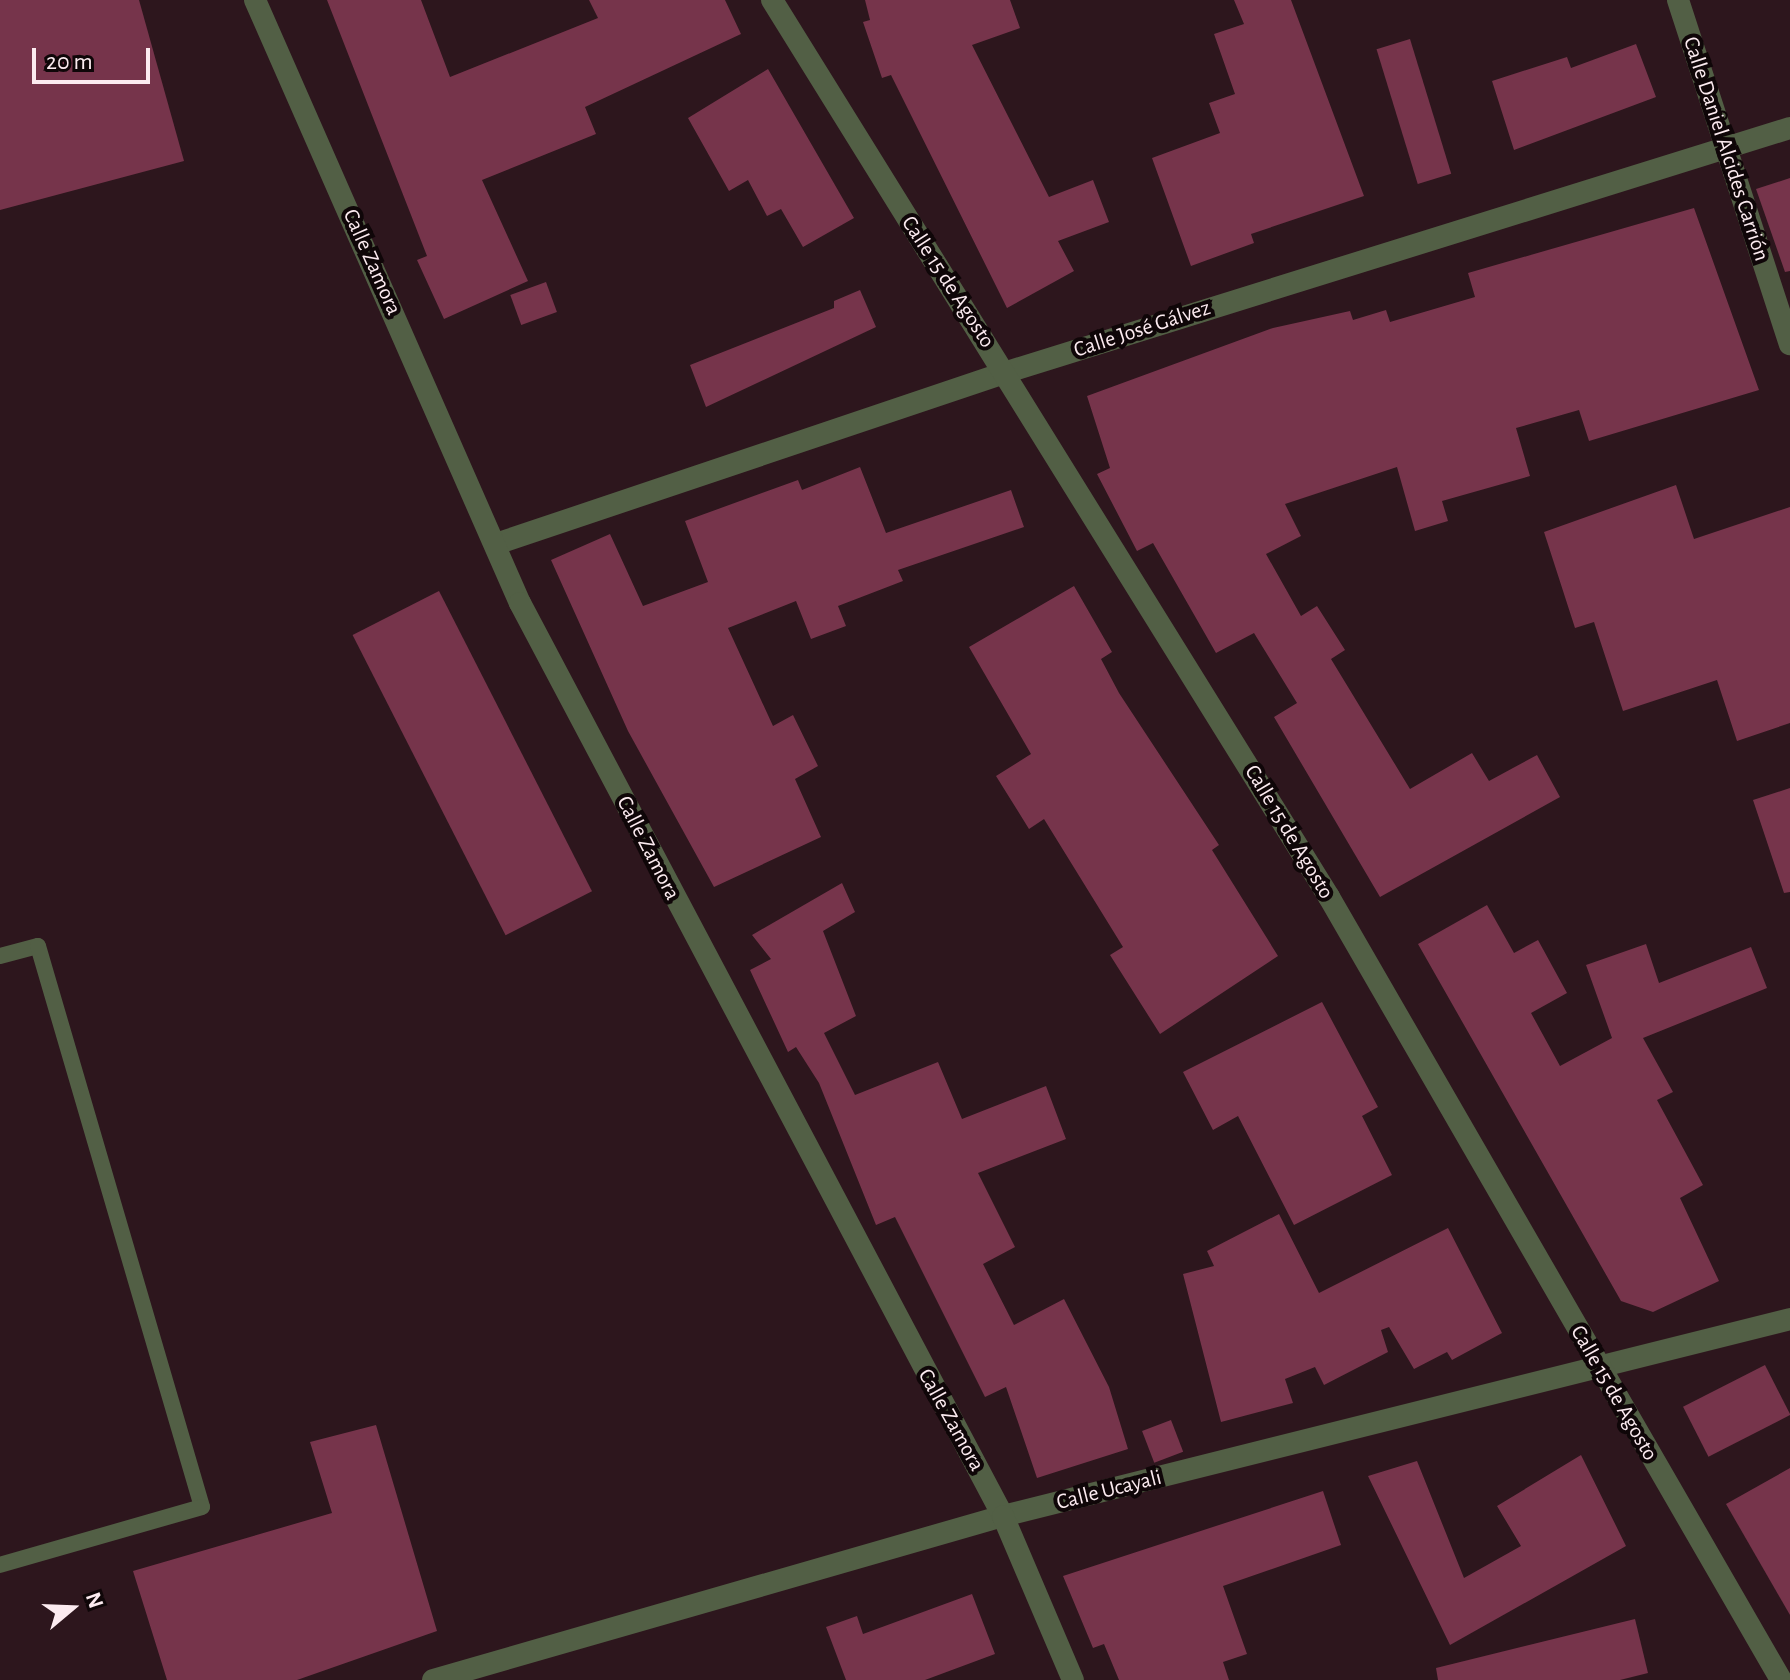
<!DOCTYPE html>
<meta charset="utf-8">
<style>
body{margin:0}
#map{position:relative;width:1790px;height:1680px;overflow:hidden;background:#2d161d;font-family:"Alegreya Sans",sans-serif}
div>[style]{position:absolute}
.building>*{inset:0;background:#76344b;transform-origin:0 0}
.service>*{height:16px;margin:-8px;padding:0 8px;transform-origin:8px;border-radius:8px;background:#525f45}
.minor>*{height:22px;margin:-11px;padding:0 11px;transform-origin:11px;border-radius:11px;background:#525f45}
.tertiary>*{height:22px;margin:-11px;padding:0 11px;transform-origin:11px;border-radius:11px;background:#525f45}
span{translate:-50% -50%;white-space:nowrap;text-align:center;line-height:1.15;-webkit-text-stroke:8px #0f0608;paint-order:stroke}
.street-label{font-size:22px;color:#fcebf0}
.north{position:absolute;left:32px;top:1568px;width:80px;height:80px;-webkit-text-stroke:6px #0f0608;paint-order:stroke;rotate:71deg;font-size:22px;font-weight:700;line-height:32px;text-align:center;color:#fcebf0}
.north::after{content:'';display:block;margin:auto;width:28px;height:36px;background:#fcebf0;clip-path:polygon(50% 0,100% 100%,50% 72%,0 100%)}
.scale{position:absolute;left:32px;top:48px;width:118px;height:36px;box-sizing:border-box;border:4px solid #fcebf0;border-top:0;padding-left:10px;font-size:24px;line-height:28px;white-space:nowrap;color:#fcebf0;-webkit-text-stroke:6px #0f0608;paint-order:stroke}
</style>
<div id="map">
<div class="building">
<div style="clip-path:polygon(0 0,139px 0,184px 161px,0 210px)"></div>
<div style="clip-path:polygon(327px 0,421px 0,450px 77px,598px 18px,589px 0,725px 0,741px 34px,585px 107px,596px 134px,482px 180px,528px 281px,444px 319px,417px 260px,427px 256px)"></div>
<div style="clip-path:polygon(865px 0,1010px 0,1020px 28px,972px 45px,1049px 197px,1093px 180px,1109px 222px,1058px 241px,1074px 271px,1007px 308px,891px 75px,882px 78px,863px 22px,870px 20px)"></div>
<div style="clip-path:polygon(1234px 0,1291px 0,1364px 196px,1251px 234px,1254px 243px,1191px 266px,1152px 158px,1220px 133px,1209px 103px,1235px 94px,1214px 34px,1244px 24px)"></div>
<div style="left:1410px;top:39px;width:141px;height:35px;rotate:73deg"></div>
<div style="clip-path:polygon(1636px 44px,1656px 97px,1514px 150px,1492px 81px,1567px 57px,1571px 68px)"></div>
<div style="clip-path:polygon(768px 69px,854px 218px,803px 247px,781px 209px,767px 216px,748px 180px,729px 191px,688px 118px)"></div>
<div style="clip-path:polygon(1790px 178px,1790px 271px,1785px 272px,1756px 189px)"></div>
<div style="clip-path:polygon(1694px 208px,1759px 390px,1589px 441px,1579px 410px,1516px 428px,1530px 476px,1442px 501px,1448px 521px,1415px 531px,1397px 467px,1285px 504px,1301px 536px,1266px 554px,1301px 616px,1317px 606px,1345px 650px,1331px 659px,1410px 789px,1472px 753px,1489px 781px,1537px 755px,1560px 797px,1380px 897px,1274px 717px,1297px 703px,1254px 633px,1216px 653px,1153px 543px,1137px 551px,1097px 474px,1110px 468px,1087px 396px,1273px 328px,1350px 311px,1353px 320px,1386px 310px,1390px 322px,1475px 297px,1468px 273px)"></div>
<div style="left:546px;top:282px;width:32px;height:38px;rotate:70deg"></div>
<div style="clip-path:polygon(860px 290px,876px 327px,706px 407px,690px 365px,834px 308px,834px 301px)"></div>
<div style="clip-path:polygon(860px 467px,886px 533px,1011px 490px,1024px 527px,898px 570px,903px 581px,838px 606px,846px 626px,811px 639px,796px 601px,728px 628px,773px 726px,793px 715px,818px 766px,795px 779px,821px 837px,714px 887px,628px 731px,551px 560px,610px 534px,643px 606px,708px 582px,685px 521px,798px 480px,802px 490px)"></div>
<div style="clip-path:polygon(1676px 485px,1694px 539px,1790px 507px,1790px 723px,1737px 741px,1717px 680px,1623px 711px,1594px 622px,1575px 628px,1544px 532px)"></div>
<div style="clip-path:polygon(1074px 586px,1112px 652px,1101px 659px,1119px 693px,1219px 845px,1212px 850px,1278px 956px,1160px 1034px,1110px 955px,1123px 947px,1044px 819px,1029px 829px,996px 776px,1031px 754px,969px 647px)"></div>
<div style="left:439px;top:591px;width:337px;height:97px;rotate:63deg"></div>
<div style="clip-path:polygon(1790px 788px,1790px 892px,1784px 893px,1753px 800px)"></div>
<div style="clip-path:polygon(842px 883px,855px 912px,823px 931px,856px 1016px,824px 1033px,855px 1095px,938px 1062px,962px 1119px,1046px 1086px,1066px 1139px,978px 1173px,1015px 1247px,983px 1264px,1014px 1325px,1064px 1299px,1109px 1387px,1128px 1449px,1037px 1478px,1006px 1387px,985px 1397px,895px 1217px,876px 1225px,819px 1083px,796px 1047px,788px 1052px,750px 970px,771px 959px,752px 935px)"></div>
<div style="clip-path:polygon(1487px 905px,1514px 953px,1538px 940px,1567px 993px,1531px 1013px,1560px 1066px,1612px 1038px,1586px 965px,1646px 944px,1659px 983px,1751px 947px,1767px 988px,1643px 1038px,1673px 1092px,1657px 1100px,1703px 1185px,1680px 1198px,1719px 1281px,1653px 1312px,1621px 1301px,1418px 944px)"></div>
<div style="clip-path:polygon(1322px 1002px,1378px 1107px,1362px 1116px,1392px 1175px,1294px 1225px,1238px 1116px,1213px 1130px,1183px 1072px)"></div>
<div style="clip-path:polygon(1279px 1214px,1319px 1293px,1448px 1228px,1502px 1333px,1452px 1360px,1447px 1352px,1414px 1369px,1389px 1327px,1381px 1330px,1388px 1352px,1324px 1385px,1315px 1367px,1285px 1379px,1293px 1403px,1221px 1422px,1183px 1274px,1214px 1266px,1207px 1251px)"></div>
<div style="left:1765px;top:1365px;width:56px;height:92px;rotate:63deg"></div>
<div style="left:1171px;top:1420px;width:34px;height:31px;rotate:69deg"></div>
<div style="clip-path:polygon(376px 1425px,437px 1631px,297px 1680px,167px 1680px,133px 1571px,332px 1513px,310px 1442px)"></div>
<div style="clip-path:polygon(1581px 1455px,1626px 1546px,1450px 1645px,1368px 1476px,1417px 1461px,1464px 1578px,1521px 1546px,1497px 1506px)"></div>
<div style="clip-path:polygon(1790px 1468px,1790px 1615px,1726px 1504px)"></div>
<div style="clip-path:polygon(1323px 1491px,1341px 1545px,1223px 1586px,1247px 1654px,1223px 1662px,1229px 1680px,1119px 1680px,1104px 1644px,1093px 1648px,1063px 1576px)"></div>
<div style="clip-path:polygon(972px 1594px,995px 1654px,925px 1680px,846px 1680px,826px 1627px,857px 1616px,863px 1634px)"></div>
<div style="clip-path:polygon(1635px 1619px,1648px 1673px,1620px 1680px,1438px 1680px,1436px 1668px)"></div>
</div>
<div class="service">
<div style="left:0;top:956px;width:39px;rotate:-15deg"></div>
<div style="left:38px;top:946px;width:584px;rotate:73.7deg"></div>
<div style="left:202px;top:1507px;width:210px;rotate:164deg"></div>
</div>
<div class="minor">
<div style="left:1678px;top:0;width:362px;rotate:72deg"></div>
<div style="left:499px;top:543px;width:536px;rotate:-18.6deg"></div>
<div style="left:1007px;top:372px;width:820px;rotate:-17.31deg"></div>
<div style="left:433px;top:1680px;width:593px;rotate:-16.05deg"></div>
<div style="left:1003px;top:1516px;width:811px;rotate:-14.05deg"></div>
</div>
<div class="tertiary">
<div style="left:255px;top:0;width:659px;rotate:66.28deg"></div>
<div style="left:520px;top:603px;width:1033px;rotate:62.12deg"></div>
<div style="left:1003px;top:1516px;width:178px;rotate:66.9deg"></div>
<div style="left:772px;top:0;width:1056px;rotate:58.16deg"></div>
<div style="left:1329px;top:897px;width:904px;rotate:60deg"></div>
</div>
<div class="street-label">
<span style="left:1726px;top:149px;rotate:72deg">Calle Daniel Alcides Carrión</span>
<span style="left:372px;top:262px;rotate:66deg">Calle Zamora</span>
<span style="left:948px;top:282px;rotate:57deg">Calle 15 de Agosto</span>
<span style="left:1142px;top:329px;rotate:-18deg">Calle José Gálvez</span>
<span style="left:1289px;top:832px;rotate:59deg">Calle 15 de Agosto</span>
<span style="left:648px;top:848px;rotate:63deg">Calle Zamora</span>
<span style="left:1614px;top:1393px;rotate:60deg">Calle 15 de Agosto</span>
<span style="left:951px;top:1420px;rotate:61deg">Calle Zamora</span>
<span style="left:1109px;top:1490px;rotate:-14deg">Calle Ucayali</span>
</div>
<div class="north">N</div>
<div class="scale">20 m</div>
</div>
